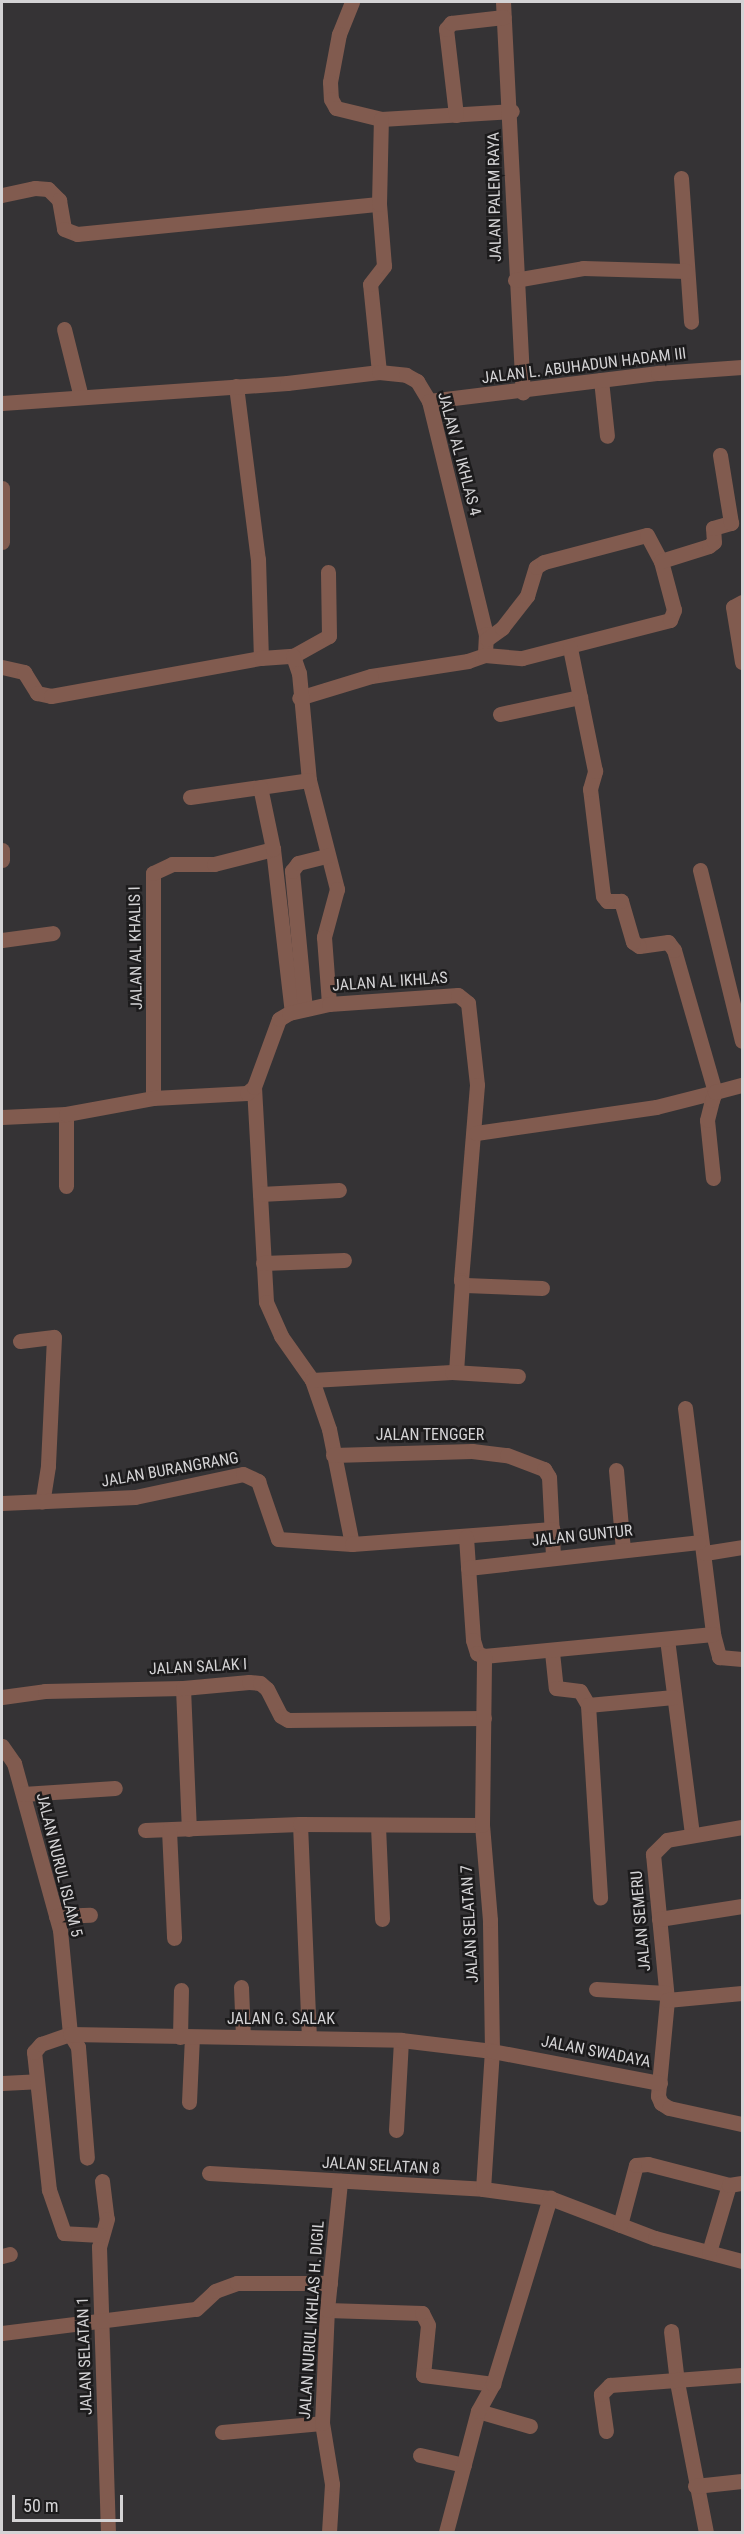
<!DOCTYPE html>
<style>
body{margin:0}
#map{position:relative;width:744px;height:2534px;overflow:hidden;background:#353335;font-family:"Roboto Condensed",sans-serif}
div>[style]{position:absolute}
.minor>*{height:15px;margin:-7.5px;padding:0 7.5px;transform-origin:7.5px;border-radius:7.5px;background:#815b4f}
span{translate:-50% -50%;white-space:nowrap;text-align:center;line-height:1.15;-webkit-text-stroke:5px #1c1b1c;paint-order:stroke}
.street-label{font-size:16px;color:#d4d3d5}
.frame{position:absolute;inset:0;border:3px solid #d4d3d5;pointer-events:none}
.scale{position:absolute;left:12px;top:2495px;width:111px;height:27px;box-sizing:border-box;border:3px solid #d4d3d5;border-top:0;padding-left:8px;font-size:18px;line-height:21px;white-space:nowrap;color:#d4d3d5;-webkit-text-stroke:4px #1c1b1c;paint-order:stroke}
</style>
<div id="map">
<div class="minor">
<div style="left:352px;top:2px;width:35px;rotate:112deg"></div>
<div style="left:339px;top:34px;width:49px;rotate:100.6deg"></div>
<div style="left:330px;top:82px;width:17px;rotate:87deg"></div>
<div style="left:331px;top:99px;width:10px;rotate:61deg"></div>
<div style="left:336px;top:108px;width:46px;rotate:13.7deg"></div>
<div style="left:381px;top:119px;width:131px;rotate:-3.5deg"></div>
<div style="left:503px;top:2px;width:391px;rotate:87.1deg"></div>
<div style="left:456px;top:115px;width:87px;rotate:-96.6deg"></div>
<div style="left:446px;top:29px;width:8px;rotate:-50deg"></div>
<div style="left:451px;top:23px;width:53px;rotate:-6.5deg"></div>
<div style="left:681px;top:178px;width:144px;rotate:86deg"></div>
<div style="left:2px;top:195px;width:34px;rotate:-12deg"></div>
<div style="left:35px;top:188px;width:13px;rotate:4deg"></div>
<div style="left:48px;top:189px;width:16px;rotate:45deg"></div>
<div style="left:59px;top:200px;width:29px;rotate:80deg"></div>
<div style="left:64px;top:229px;width:14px;rotate:21deg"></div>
<div style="left:77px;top:234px;width:303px;rotate:-5.7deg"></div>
<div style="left:515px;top:280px;width:69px;rotate:-10deg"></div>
<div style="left:583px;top:268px;width:103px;rotate:1.7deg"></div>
<div style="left:64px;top:329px;width:70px;rotate:76deg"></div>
<div style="left:379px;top:372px;width:88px;rotate:-95.8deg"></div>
<div style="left:370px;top:284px;width:23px;rotate:-52deg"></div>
<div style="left:384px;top:266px;width:62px;rotate:-94.6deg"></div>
<div style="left:379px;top:204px;width:85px;rotate:-88.7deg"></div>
<div style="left:601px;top:380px;width:56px;rotate:83.9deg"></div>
<div style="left:236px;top:386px;width:174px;rotate:82.8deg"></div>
<div style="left:258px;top:559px;width:99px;rotate:88.3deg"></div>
<div style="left:429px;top:401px;width:231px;rotate:-7deg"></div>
<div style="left:658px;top:373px;width:84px;rotate:-4.1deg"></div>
<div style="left:2px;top:403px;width:286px;rotate:-4deg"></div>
<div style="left:287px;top:383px;width:93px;rotate:-6.8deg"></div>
<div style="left:379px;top:372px;width:27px;rotate:6deg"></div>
<div style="left:406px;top:375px;width:13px;rotate:29deg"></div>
<div style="left:417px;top:381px;width:23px;rotate:59deg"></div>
<div style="left:429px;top:401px;width:240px;rotate:76.3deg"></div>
<div style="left:486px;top:634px;width:21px;rotate:93deg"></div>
<div style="left:485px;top:655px;width:18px;rotate:161deg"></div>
<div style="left:468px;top:661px;width:98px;rotate:171.2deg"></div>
<div style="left:371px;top:676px;width:75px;rotate:163deg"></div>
<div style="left:2px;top:488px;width:54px;rotate:90deg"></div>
<div style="left:742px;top:602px;width:10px;rotate:151deg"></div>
<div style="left:733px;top:607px;width:56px;rotate:80.7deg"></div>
<div style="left:487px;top:639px;width:19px;rotate:-36deg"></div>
<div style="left:502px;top:628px;width:41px;rotate:-52deg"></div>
<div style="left:527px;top:596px;width:30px;rotate:-73deg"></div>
<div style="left:536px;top:567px;width:9px;rotate:-32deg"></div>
<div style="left:544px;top:562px;width:106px;rotate:-14.7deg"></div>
<div style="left:647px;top:535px;width:30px;rotate:62deg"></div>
<div style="left:485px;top:655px;width:37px;rotate:5deg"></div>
<div style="left:522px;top:658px;width:153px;rotate:-14.4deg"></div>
<div style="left:670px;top:620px;width:11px;rotate:-68deg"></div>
<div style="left:674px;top:610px;width:51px;rotate:-104.9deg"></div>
<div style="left:661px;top:561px;width:50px;rotate:-17.4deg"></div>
<div style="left:709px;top:546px;width:6px;rotate:-39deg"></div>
<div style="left:714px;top:542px;width:14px;rotate:-94deg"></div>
<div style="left:713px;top:528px;width:19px;rotate:-16deg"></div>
<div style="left:731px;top:523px;width:69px;rotate:-99.2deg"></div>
<div style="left:293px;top:656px;width:41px;rotate:-29.1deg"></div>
<div style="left:329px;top:636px;width:64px;rotate:-90.9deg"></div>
<div style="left:2px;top:667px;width:23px;rotate:13deg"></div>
<div style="left:24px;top:672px;width:25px;rotate:58deg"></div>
<div style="left:37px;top:693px;width:14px;rotate:12deg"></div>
<div style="left:51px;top:696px;width:213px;rotate:-10.3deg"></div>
<div style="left:261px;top:658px;width:32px;rotate:-4deg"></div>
<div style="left:293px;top:656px;width:18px;rotate:71deg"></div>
<div style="left:299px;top:673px;width:107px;rotate:84.7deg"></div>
<div style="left:309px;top:780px;width:113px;rotate:75.6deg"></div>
<div style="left:337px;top:889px;width:50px;rotate:105.2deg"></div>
<div style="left:324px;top:937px;width:67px;rotate:85.7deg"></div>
<div style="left:500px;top:714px;width:82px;rotate:-12deg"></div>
<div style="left:190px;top:797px;width:120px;rotate:-8.1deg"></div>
<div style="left:273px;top:849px;width:164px;rotate:83.4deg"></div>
<div style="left:2px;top:850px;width:10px;rotate:90deg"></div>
<div style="left:700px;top:870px;width:176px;rotate:76.2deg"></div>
<div style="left:2px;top:940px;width:51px;rotate:-7.8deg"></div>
<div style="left:305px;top:1009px;width:139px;rotate:-95.4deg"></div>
<div style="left:292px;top:871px;width:10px;rotate:-53deg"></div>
<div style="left:298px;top:863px;width:30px;rotate:-14deg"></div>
<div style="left:254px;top:1087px;width:215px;rotate:86.8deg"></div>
<div style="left:266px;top:1302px;width:37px;rotate:66deg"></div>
<div style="left:281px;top:1336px;width:54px;rotate:54.8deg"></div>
<div style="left:312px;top:1380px;width:52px;rotate:70.9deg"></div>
<div style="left:329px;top:1429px;width:117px;rotate:78.7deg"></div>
<div style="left:153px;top:1098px;width:225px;rotate:-90deg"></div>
<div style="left:153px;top:873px;width:21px;rotate:-25deg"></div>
<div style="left:172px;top:864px;width:42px"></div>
<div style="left:214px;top:864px;width:61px;rotate:-14.3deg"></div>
<div style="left:273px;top:849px;width:63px;rotate:-101.8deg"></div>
<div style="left:66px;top:1114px;width:72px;rotate:90deg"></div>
<div style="left:2px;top:1117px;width:64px;rotate:-2.7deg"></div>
<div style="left:66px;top:1114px;width:88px;rotate:-10.4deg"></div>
<div style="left:153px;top:1098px;width:94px;rotate:-3deg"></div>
<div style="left:247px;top:1093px;width:9px;rotate:-41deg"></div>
<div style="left:254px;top:1087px;width:72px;rotate:-69.8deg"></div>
<div style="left:279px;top:1019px;width:12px;rotate:-31deg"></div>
<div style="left:289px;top:1013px;width:41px;rotate:-12.7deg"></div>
<div style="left:329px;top:1004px;width:129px;rotate:-4deg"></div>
<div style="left:458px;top:995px;width:13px;rotate:39deg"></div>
<div style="left:468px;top:1003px;width:82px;rotate:83.7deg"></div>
<div style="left:477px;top:1085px;width:196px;rotate:94.7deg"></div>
<div style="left:461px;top:1280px;width:6px;rotate:51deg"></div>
<div style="left:465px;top:1285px;width:77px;rotate:2.2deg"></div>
<div style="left:476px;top:1133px;width:182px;rotate:-8.2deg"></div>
<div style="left:656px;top:1107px;width:61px;rotate:-14.3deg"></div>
<div style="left:715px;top:1092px;width:148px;rotate:-106.1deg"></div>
<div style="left:674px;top:950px;width:10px;rotate:-127deg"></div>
<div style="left:668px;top:942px;width:29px;rotate:172deg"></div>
<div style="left:639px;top:946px;width:7px;rotate:-146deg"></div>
<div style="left:633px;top:942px;width:43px;rotate:-106.3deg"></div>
<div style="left:621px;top:901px;width:14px;rotate:180deg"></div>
<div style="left:607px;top:901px;width:6px;rotate:-129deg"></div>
<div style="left:603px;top:896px;width:108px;rotate:-96.9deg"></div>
<div style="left:590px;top:789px;width:19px;rotate:-74deg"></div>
<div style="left:595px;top:771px;width:126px;rotate:-101.5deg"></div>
<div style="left:713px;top:1178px;width:58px;rotate:-95.9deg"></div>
<div style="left:707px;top:1120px;width:21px;rotate:-76deg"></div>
<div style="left:712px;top:1100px;width:9px;rotate:-69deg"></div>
<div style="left:715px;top:1092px;width:28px;rotate:-15deg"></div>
<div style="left:260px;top:1194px;width:79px;rotate:-2.9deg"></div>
<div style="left:263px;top:1263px;width:81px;rotate:-2.1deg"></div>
<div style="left:20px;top:1341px;width:34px;rotate:-7deg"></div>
<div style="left:54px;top:1337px;width:129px;rotate:92.7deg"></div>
<div style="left:48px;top:1466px;width:36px;rotate:99deg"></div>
<div style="left:456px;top:1372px;width:90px;rotate:-86.2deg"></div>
<div style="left:312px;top:1380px;width:140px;rotate:-3.3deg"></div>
<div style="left:452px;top:1372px;width:66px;rotate:3.5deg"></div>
<div style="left:685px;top:1408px;width:228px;rotate:82.9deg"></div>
<div style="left:713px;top:1634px;width:24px;rotate:75deg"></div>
<div style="left:719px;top:1657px;width:23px;rotate:5deg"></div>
<div style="left:333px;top:1455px;width:139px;rotate:-1.6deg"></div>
<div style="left:472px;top:1451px;width:35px;rotate:7deg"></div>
<div style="left:507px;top:1455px;width:40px;rotate:21deg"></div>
<div style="left:544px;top:1469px;width:9px;rotate:58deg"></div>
<div style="left:549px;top:1477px;width:80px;rotate:87.1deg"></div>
<div style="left:616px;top:1470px;width:80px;rotate:85deg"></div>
<div style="left:2px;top:1503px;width:133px;rotate:-2.6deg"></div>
<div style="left:135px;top:1497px;width:110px;rotate:-12deg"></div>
<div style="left:243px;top:1474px;width:17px;rotate:25deg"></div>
<div style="left:258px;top:1481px;width:61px;rotate:71deg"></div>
<div style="left:278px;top:1539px;width:74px;rotate:3.9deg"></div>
<div style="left:352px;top:1544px;width:201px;rotate:-4.3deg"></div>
<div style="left:466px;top:1537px;width:103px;rotate:86.1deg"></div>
<div style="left:473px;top:1640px;width:14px;rotate:73deg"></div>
<div style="left:477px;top:1653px;width:8px;rotate:23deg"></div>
<div style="left:705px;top:1553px;width:37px;rotate:-9deg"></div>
<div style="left:468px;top:1568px;width:232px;rotate:-6.4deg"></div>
<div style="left:667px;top:1639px;width:196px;rotate:82.7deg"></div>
<div style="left:552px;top:1652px;width:36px;rotate:84deg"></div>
<div style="left:556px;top:1688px;width:24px;rotate:7deg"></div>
<div style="left:580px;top:1691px;width:16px;rotate:60deg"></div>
<div style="left:588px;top:1705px;width:193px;rotate:86.4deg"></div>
<div style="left:484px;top:1656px;width:230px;rotate:-5.5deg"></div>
<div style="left:183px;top:1688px;width:141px;rotate:87.6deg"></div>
<div style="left:2px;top:1697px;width:43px;rotate:-7.9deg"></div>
<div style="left:45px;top:1691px;width:138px;rotate:-1.2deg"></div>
<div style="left:183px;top:1688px;width:66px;rotate:-5.2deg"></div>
<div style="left:249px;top:1682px;width:11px;rotate:5deg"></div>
<div style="left:260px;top:1683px;width:9px;rotate:41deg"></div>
<div style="left:267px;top:1689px;width:30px;rotate:63deg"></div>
<div style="left:281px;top:1716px;width:8px;rotate:30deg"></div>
<div style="left:288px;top:1720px;width:196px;rotate:-0.6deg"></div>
<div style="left:588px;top:1705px;width:86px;rotate:-5.3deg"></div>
<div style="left:2px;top:1746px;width:21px;rotate:55deg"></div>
<div style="left:14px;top:1763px;width:173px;rotate:74.6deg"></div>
<div style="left:60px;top:1930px;width:104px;rotate:84.5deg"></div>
<div style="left:23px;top:1794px;width:92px;rotate:-3.7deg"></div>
<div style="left:300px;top:1824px;width:212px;rotate:87.6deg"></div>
<div style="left:378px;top:1826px;width:93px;rotate:87.5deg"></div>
<div style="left:742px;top:1827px;width:76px;rotate:170.2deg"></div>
<div style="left:667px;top:1840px;width:20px;rotate:135deg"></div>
<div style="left:653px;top:1854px;width:147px;rotate:84.5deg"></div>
<div style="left:667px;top:2000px;width:96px;rotate:95.4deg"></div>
<div style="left:658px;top:2096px;width:8px;rotate:67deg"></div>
<div style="left:661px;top:2103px;width:9px;rotate:32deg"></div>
<div style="left:669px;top:2108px;width:75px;rotate:12.4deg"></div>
<div style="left:145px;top:1830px;width:155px;rotate:-2.2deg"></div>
<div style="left:300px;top:1824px;width:182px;rotate:0.3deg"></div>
<div style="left:169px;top:1830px;width:108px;rotate:87.3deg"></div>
<div style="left:56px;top:1916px;width:34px;rotate:-2deg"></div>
<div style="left:659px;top:1919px;width:84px;rotate:-8.9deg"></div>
<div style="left:241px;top:1987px;width:50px;rotate:87.7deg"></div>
<div style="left:596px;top:1989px;width:70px;rotate:3.3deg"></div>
<div style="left:667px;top:2000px;width:75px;rotate:-5.3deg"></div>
<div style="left:70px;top:2034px;width:15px;rotate:58deg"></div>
<div style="left:78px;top:2047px;width:111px;rotate:85.4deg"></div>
<div style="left:180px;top:2037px;width:47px;rotate:-88.8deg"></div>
<div style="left:2px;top:2083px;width:35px;rotate:-3deg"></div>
<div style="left:189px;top:2102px;width:65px;rotate:-87.4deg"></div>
<div style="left:396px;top:2130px;width:90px;rotate:-86.8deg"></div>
<div style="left:209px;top:2173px;width:274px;rotate:3.3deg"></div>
<div style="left:483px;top:2189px;width:68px;rotate:7.7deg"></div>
<div style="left:550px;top:2198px;width:112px;rotate:20.9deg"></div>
<div style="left:655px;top:2238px;width:90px;rotate:14.8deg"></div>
<div style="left:102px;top:2181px;width:38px;rotate:83deg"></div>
<div style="left:107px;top:2219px;width:29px;rotate:106deg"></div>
<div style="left:99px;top:2247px;width:285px;rotate:88.2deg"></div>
<div style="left:483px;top:2189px;width:138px;rotate:-86.3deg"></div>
<div style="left:492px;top:2051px;width:131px;rotate:-90.9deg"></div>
<div style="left:490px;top:1920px;width:95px;rotate:-94.8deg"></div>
<div style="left:482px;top:1825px;width:169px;rotate:-89.3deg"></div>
<div style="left:620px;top:2225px;width:62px;rotate:-75.1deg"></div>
<div style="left:636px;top:2165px;width:12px;rotate:-5deg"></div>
<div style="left:648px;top:2164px;width:84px;rotate:14.5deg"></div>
<div style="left:100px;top:2235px;width:36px;rotate:-177deg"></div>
<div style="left:64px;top:2233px;width:46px;rotate:-109.2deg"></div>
<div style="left:49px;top:2190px;width:139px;rotate:-96.2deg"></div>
<div style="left:34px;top:2052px;width:11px;rotate:-49deg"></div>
<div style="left:41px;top:2044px;width:31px;rotate:-19deg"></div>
<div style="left:70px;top:2034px;width:331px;rotate:1deg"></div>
<div style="left:401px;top:2040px;width:92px;rotate:6.9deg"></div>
<div style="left:492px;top:2051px;width:171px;rotate:10.8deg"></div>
<div style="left:709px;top:2252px;width:70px;rotate:-73.4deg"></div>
<div style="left:729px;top:2185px;width:13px;rotate:-9deg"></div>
<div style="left:2px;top:2256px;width:8px;rotate:-14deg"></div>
<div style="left:327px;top:2310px;width:95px;rotate:1.8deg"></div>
<div style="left:422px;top:2313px;width:13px;rotate:63deg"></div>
<div style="left:428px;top:2325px;width:50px;rotate:95.7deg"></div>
<div style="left:423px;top:2375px;width:71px;rotate:7.3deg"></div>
<div style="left:671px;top:2331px;width:51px;rotate:83.3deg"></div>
<div style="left:677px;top:2382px;width:153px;rotate:79.1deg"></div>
<div style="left:2px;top:2333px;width:195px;rotate:-7.1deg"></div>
<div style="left:196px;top:2309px;width:26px;rotate:-43deg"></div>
<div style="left:215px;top:2291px;width:23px;rotate:-20deg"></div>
<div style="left:237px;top:2283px;width:93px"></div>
<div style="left:478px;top:2411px;width:54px;rotate:16.1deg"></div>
<div style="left:606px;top:2431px;width:37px;rotate:-98deg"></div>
<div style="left:601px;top:2394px;width:13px;rotate:-45deg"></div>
<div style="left:610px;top:2385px;width:132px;rotate:-4.3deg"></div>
<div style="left:222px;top:2432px;width:100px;rotate:-5.1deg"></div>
<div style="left:420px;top:2455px;width:45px;rotate:12.8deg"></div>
<div style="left:695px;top:2486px;width:47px;rotate:-6.1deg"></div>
<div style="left:329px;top:2532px;width:48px;rotate:-86.4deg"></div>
<div style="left:332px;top:2484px;width:62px;rotate:-99.3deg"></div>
<div style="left:322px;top:2423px;width:113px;rotate:-87.5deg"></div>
<div style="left:327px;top:2310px;width:130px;rotate:-84.2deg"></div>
<div style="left:446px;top:2532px;width:125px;rotate:-75.2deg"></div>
<div style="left:478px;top:2411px;width:31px;rotate:-61deg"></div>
<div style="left:493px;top:2384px;width:195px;rotate:-73deg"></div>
</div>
<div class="street-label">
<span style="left:495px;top:197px;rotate:-91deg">JALAN PALEM RAYA</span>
<span style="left:584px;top:366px;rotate:-7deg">JALAN L. ABUHADUN HADAM III</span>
<span style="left:459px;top:454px;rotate:75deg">JALAN AL IKHLAS 4</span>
<span style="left:136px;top:948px;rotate:-91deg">JALAN AL KHALIS I</span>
<span style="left:390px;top:982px;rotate:-4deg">JALAN AL IKHLAS</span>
<span style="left:430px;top:1435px">JALAN TENGGER</span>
<span style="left:170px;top:1470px;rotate:-10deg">JALAN BURANGRANG</span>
<span style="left:582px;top:1536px;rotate:-6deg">JALAN GUNTUR</span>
<span style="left:198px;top:1667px;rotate:-3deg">JALAN SALAK I</span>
<span style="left:59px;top:1865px;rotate:76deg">JALAN NURUL ISLAM 5</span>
<span style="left:641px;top:1921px;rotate:-95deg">JALAN SEMERU</span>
<span style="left:470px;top:1924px;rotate:-93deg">JALAN SELATAN 7</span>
<span style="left:281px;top:2019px">JALAN G. SALAK</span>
<span style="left:596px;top:2052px;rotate:11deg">JALAN SWADAYA</span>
<span style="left:381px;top:2166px;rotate:3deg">JALAN SELATAN 8</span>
<span style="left:312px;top:2320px;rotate:-86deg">JALAN NURUL IKHLAS H. DIGIL</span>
<span style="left:85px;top:2356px;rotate:-92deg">JALAN SELATAN 1</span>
</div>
<div class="frame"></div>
<div class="scale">50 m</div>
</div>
